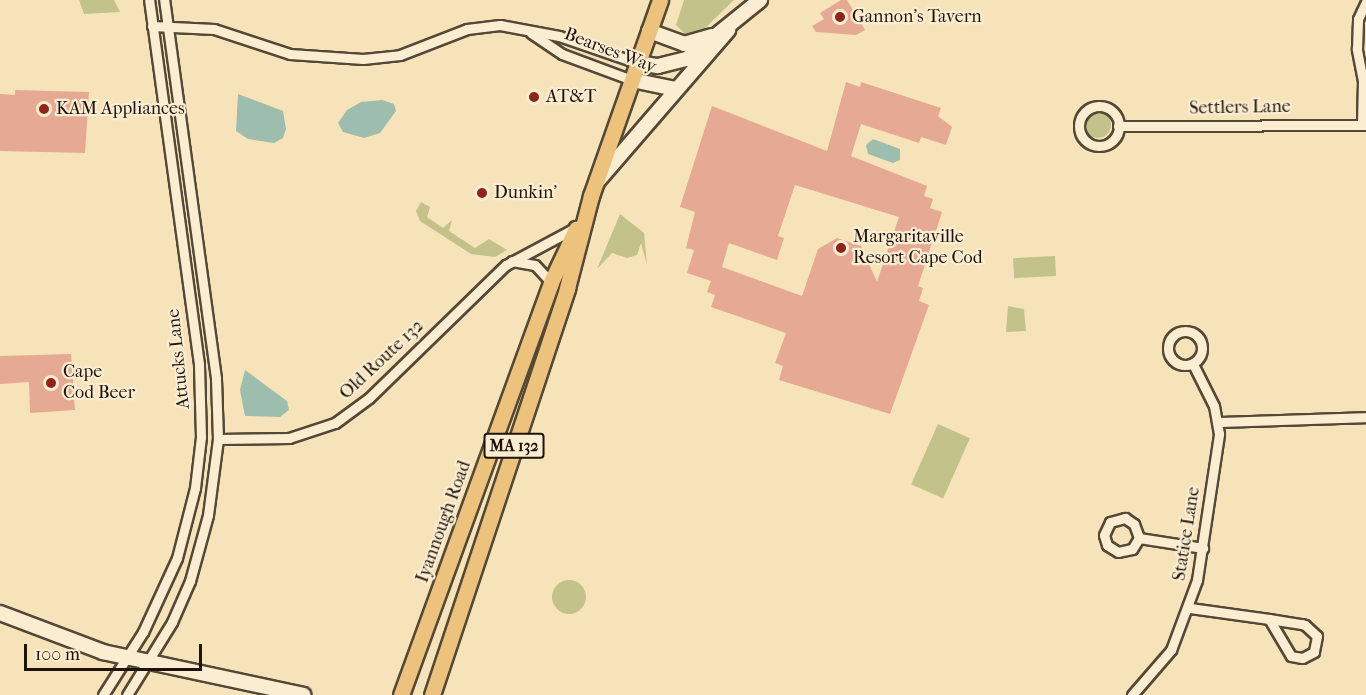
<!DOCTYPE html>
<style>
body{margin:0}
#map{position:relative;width:1366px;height:695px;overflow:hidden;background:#f7e3b9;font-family:"IM FELL French Canon",serif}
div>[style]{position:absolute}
.green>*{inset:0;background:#c3c28b;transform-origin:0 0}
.round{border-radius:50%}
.water>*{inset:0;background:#9dbeae}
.building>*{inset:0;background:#e6a994}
.roads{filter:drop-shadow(2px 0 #544836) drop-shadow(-2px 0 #544836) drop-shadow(0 2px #544836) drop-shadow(0 -2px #544836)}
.street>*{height:9px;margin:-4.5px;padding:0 4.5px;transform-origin:4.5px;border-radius:4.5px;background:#faedd2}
.street>.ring{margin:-4.5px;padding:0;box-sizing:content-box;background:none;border:9px solid #faedd2;border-radius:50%}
.secondary>*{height:14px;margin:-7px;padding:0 7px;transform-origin:7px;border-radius:7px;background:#faedd2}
.primary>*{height:15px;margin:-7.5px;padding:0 7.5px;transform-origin:7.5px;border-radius:7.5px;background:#ecc27c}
.dots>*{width:16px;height:16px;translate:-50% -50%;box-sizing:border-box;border:3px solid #faedd2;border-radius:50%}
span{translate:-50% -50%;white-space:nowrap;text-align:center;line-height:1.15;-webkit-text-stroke:4.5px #faedd2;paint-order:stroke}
.shield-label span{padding:2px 4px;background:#faedd2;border:2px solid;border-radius:4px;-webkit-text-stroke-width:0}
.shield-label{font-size:16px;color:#1e140b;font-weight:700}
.poi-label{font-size:18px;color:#1e140b}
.left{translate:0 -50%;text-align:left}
.street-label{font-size:18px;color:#1e140b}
.scale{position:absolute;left:24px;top:644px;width:178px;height:27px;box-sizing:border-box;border:3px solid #1e140b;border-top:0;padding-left:8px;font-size:18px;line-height:21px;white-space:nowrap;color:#1e140b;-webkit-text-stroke:4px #faedd2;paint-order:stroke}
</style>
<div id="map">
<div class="green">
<div style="clip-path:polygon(79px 0,114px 0,120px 12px,84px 14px)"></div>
<div style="clip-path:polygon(684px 0,734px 0,704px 29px,687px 36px,676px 25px)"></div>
<div class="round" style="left:1085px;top:112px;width:26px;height:26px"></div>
<div style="clip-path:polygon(421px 202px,430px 207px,427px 217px,443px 228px,452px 220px,449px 231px,475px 248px,489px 239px,507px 250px,495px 257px,471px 254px,420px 221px,416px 211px)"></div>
<div style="clip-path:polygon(620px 214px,644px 233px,647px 265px,641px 243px,637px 255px,627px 258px,612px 253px,597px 269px)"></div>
<div style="left:1055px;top:256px;width:20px;height:42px;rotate:87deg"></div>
<div style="clip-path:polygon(1008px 306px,1024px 309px,1026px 331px,1006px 332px)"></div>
<div style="left:938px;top:424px;width:35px;height:66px;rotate:24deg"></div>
<div class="round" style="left:552px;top:580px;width:34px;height:34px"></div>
</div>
<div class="water">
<div style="clip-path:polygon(238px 94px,283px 111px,286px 129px,283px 138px,274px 143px,248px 139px,236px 131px)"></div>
<div style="clip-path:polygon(382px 100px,394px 104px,396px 111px,380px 133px,364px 138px,343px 132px,338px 123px,347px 110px,361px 102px)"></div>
<div style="clip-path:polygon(873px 139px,900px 149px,900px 160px,893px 163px,868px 154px,866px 145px)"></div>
<div style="clip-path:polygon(245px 370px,287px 401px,289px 410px,280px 417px,245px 416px,240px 390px)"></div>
</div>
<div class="building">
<div style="clip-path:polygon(841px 0,847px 0,865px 30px,856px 35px,816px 32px,812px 26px,824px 19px,820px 13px)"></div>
<div style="clip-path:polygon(evenodd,846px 82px,860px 87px,861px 82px,941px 108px,938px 116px,952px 127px,946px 145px,921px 137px,919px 143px,861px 124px,851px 156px,927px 186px,924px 196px,933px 199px,930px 208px,942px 212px,918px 286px,923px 288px,919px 301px,929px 305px,890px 414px,779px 380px,783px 366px,775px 363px,786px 333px,711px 307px,715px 295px,707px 292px,711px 281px,687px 273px,694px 250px,686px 248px,695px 212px,680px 207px,712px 106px,827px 151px,846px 82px,795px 185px,899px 217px,877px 282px,861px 246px,837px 238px,818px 249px,802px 296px,722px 267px,729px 243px,777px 260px,784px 238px,778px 236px,795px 185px)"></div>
<div style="clip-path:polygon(15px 90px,89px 92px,85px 153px,0 151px,0 94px,15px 95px)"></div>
<div style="clip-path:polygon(71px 354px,75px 410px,30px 413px,29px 382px,0 384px,0 356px)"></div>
</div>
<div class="roads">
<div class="street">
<div style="left:152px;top:26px;width:62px;rotate:2.8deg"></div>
<div style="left:214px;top:29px;width:80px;rotate:18.2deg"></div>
<div style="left:290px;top:54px;width:73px;rotate:3.9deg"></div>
<div style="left:363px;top:59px;width:37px;rotate:-6deg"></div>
<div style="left:400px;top:55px;width:72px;rotate:-21.2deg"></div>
<div style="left:467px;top:29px;width:33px;rotate:-7deg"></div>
<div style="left:500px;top:25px;width:60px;rotate:10.6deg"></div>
<div style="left:559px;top:36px;width:83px;rotate:18.9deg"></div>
<div style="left:531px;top:33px;width:37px;rotate:34deg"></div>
<div style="left:562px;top:54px;width:75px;rotate:20.4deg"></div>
<div class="ring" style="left:1079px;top:106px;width:31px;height:31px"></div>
<div style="left:1362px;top:124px;width:43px;rotate:-88.7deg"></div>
<div style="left:1363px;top:81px;width:33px;rotate:-101deg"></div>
<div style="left:1357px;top:49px;width:30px;rotate:-88deg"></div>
<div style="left:1358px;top:19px;width:19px;rotate:-65deg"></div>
<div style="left:1118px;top:126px;width:248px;rotate:-0.2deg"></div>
<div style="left:512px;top:261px;width:23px;rotate:10deg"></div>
<div style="left:535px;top:265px;width:23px;rotate:47deg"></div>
<div class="ring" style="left:1168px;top:331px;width:25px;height:25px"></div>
<div style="left:1217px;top:422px;width:149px;rotate:-1.9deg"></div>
<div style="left:218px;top:439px;width:71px;rotate:-0.8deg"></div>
<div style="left:289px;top:438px;width:48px;rotate:-18.1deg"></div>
<div style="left:335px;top:423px;width:42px;rotate:-36.3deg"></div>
<div style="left:369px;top:398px;width:191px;rotate:-44.2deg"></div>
<div style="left:506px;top:265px;width:81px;rotate:-28.2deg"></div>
<div style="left:1139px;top:538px;width:13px;rotate:122deg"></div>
<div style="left:1132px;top:549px;width:14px;rotate:168deg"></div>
<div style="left:1118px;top:552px;width:13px;rotate:-148deg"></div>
<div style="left:1107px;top:545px;width:10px;rotate:-107deg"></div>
<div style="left:1104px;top:535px;width:14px;rotate:-65deg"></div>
<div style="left:1110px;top:522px;width:16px;rotate:-15deg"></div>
<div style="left:1125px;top:518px;width:11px;rotate:34deg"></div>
<div style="left:1134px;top:524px;width:15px;rotate:70deg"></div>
<div style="left:1139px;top:538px;width:65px;rotate:8.9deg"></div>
<div style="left:1190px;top:608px;width:80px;rotate:7.9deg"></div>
<div style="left:1269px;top:619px;width:33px;rotate:9deg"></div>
<div style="left:1302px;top:624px;width:3px;rotate:18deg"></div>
<div style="left:1305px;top:625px;width:16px;rotate:43deg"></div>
<div style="left:1317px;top:636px;width:16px;rotate:101deg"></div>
<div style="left:1314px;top:652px;width:13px;rotate:153deg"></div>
<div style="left:1302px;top:658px;width:11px;rotate:-170deg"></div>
<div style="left:1291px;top:656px;width:43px;rotate:-120.7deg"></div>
<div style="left:103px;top:695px;width:75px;rotate:-57.6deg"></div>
<div style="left:143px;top:632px;width:81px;rotate:-65.3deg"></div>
<div style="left:177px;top:558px;width:72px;rotate:-75.6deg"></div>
<div style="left:195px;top:488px;width:51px;rotate:-83.3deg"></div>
<div style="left:201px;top:437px;width:73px;rotate:-91.6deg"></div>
<div style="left:199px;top:364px;width:367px;rotate:-97.8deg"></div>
<div style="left:127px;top:695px;width:86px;rotate:-58.3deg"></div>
<div style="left:172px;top:622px;width:45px;rotate:-66.3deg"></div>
<div style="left:190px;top:581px;width:68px;rotate:-74.7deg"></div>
<div style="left:208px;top:515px;width:77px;rotate:-82.5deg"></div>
<div style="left:218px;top:439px;width:61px;rotate:-91.9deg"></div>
<div style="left:216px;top:378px;width:382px;rotate:-97.8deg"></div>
<div style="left:1132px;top:695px;width:60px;rotate:-49.1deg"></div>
<div style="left:1171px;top:650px;width:75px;rotate:-69.6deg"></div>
<div style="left:1197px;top:580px;width:148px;rotate:-81.4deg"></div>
<div style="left:1219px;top:434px;width:28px;rotate:-100deg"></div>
<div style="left:1214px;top:406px;width:47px;rotate:-116.6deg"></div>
</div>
<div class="secondary">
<div style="left:649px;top:31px;width:37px;rotate:20deg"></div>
<div style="left:684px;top:44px;width:29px;rotate:-16deg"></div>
<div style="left:638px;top:63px;width:20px;rotate:9deg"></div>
<div style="left:658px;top:66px;width:30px;rotate:-14deg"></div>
<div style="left:687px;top:59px;width:94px;rotate:-38.9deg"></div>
<div style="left:632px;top:80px;width:45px;rotate:11.6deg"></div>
<div style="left:597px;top:182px;width:201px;rotate:-49.2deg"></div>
<div style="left:0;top:613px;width:110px;rotate:20.7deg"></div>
<div style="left:103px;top:652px;width:205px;rotate:12.1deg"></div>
</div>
<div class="primary">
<div style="left:401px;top:695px;width:439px;rotate:-70deg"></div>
<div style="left:551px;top:282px;width:59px;rotate:-64.7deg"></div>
<div style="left:432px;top:695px;width:429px;rotate:-71.6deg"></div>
<div style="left:567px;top:288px;width:95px;rotate:-75.4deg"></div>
<div style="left:591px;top:196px;width:208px;rotate:-70.6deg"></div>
</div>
</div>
<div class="dots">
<div style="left:840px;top:17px;background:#8f2418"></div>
<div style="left:534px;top:97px;background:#8f2418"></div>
<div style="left:44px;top:109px;background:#8f2418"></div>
<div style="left:482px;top:193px;background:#8f2418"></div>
<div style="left:841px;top:248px;background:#8f2418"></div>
<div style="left:51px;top:383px;background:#8f2418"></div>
</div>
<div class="shield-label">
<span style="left:514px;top:446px">MA 132</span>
</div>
<div class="poi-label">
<span class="left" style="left:852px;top:17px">Gannon's Tavern</span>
<span class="left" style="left:546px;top:97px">AT&amp;T</span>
<span class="left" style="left:56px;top:109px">KAM Appliances</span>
<span class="left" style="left:494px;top:193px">Dunkin'</span>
<span class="left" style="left:853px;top:248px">Margaritaville<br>Resort Cape Cod</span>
<span class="left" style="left:63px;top:383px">Cape<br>Cod Beer</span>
</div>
<div class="street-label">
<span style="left:610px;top:51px;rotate:21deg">Bearses Way</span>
<span style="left:1240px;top:108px;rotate:-1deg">Settlers Lane</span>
<span style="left:179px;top:359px;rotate:-96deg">Attucks Lane</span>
<span style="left:382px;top:360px;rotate:-43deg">Old Route 132</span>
<span style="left:444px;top:522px;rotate:-70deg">Iyannough Road</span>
<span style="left:1187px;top:534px;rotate:-81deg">Statice Lane</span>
</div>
<div class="scale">100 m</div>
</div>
